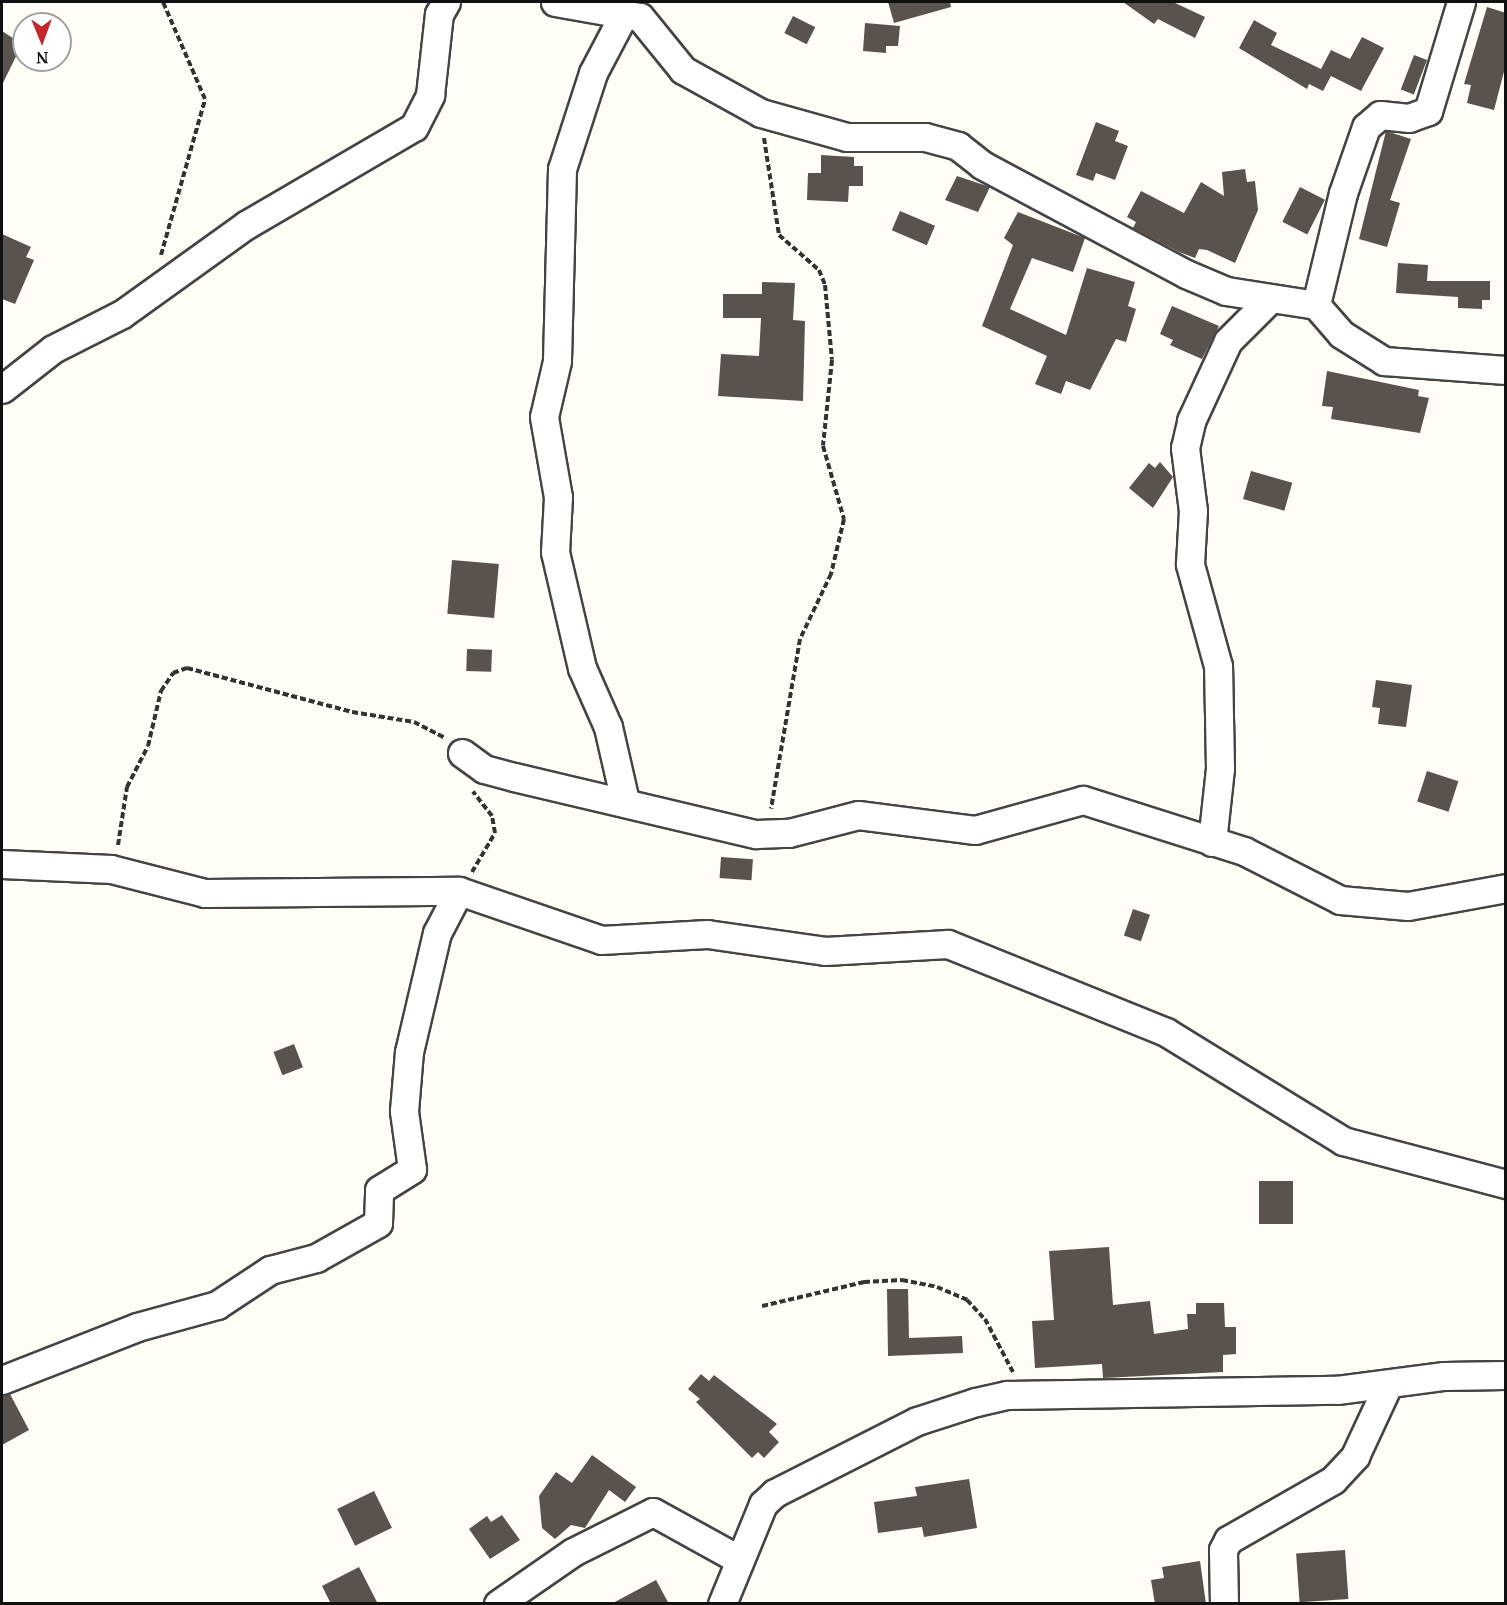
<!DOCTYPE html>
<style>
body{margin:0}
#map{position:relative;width:1507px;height:1605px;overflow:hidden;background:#fffdf5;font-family:"PT Serif",serif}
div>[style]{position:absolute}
.building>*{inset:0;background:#5a524d;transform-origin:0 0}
.path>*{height:4px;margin-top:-2px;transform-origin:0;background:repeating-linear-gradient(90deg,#333 0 6px,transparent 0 9px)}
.roads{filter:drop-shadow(2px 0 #444) drop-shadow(-2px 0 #444) drop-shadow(0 2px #444) drop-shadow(0 -2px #444)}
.street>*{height:27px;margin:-13.5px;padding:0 13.5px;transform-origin:13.5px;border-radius:13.5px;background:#fff}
span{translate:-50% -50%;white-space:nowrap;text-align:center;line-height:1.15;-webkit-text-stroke:6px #fff;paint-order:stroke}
.frame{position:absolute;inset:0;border:3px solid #111;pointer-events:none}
.north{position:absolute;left:12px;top:12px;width:60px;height:60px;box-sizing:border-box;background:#fff;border:2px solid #a0a0a0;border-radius:50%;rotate:179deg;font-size:16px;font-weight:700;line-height:24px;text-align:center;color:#111}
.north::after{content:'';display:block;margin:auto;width:21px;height:27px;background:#c4262e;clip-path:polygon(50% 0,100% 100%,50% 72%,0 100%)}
</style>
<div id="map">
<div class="building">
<div style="clip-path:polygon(888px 2px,950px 2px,951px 7px,894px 23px)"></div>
<div style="clip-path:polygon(1123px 2px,1173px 2px,1205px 17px,1195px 38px,1158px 19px,1154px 24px)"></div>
<div style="clip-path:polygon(1487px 7px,1506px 13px,1506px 64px,1494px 110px,1467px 103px,1471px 85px,1464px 84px)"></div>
<div style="left:793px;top:16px;width:25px;height:19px;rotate:27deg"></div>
<div style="clip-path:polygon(1254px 20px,1277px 33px,1271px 45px,1321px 69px,1331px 50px,1350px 59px,1362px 37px,1384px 48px,1361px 91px,1331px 76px,1323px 91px,1309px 84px,1307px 89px,1239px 48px)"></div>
<div style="clip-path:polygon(865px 23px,900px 26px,898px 46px,886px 46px,886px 53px,863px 51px)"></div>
<div style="clip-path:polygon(2px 31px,22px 44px,2px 85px)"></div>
<div style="left:1414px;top:55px;width:14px;height:37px;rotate:21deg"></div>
<div style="clip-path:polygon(1096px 122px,1119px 131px,1115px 141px,1128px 146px,1115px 180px,1096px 173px,1093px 181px,1076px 175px)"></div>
<div style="clip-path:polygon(1386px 131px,1411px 139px,1390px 200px,1400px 203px,1387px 247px,1359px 239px)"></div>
<div style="clip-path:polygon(821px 155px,854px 157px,854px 166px,863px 166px,863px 186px,849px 186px,848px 202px,807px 200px,808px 173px,821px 173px)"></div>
<div style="clip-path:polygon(1245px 169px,1247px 182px,1255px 181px,1258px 210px,1235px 263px,1207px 250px,1199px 249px,1195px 258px,1179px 252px,1133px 228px,1136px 222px,1127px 217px,1141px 191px,1184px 213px,1201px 182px,1224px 196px,1222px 172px)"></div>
<div style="clip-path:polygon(957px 176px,990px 187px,978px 212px,945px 200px)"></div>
<div style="left:1300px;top:187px;width:28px;height:39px;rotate:27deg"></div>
<div style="left:900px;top:211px;width:38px;height:21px;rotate:23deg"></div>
<div style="clip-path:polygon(1018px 212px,1085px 238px,1073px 272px,1032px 258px,1010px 309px,1066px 335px,1087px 268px,1135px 282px,1128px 306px,1136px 309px,1126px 342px,1116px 339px,1090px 390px,1066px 381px,1061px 394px,1035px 384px,1047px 356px,982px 326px,1013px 245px,1004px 238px)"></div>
<div style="clip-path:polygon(2px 234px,31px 247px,26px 257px,34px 260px,15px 304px,2px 299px)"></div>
<div style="clip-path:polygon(1398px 263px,1428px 265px,1427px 281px,1490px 281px,1490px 300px,1482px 300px,1482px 309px,1458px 308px,1458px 297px,1396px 293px)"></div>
<div style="clip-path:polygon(762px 282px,795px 283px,793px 320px,805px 321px,803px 401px,718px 396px,721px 354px,759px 356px,761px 318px,723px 318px,723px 294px,762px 294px)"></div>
<div style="clip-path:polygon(1172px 306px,1219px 326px,1202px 359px,1170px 345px,1173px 340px,1160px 334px)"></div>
<div style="clip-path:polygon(1327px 371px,1419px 390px,1418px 396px,1429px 398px,1420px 433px,1331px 419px,1333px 407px,1322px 406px)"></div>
<div style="clip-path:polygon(1160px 462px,1173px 477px,1153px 508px,1129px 488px,1149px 463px,1155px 468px)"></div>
<div style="left:1251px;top:471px;width:43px;height:29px;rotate:16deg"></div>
<div style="left:452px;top:560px;width:47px;height:54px;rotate:5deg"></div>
<div style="left:467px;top:649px;width:25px;height:22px;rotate:2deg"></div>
<div style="clip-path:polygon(1376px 680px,1412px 685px,1406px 727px,1378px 724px,1380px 708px,1372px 707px)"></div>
<div style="left:1427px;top:771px;width:33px;height:32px;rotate:18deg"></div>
<div style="left:721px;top:857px;width:32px;height:21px;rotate:4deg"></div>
<div style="left:1133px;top:909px;width:18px;height:28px;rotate:19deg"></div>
<div style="left:294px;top:1044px;width:25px;height:22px;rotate:69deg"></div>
<div style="left:1293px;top:1181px;width:43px;height:34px;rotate:90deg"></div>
<div style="clip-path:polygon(1109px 1247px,1113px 1305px,1150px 1301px,1154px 1334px,1188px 1329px,1187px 1314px,1196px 1314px,1196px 1303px,1224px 1303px,1225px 1327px,1236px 1327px,1236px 1354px,1223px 1355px,1223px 1372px,1103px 1378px,1102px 1364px,1035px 1368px,1032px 1321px,1054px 1320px,1049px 1251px)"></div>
<div style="clip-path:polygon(887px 1289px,908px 1289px,909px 1338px,962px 1336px,963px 1353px,888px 1356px)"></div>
<div style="clip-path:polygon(701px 1374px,709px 1381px,714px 1375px,777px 1424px,769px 1432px,779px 1442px,764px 1458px,758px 1452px,752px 1458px,696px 1402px,700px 1399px,688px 1389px)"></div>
<div style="clip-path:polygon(10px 1394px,29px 1430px,2px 1445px,2px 1395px)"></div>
<div style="clip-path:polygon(592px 1455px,636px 1487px,625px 1502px,609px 1490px,585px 1528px,571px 1525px,555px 1539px,542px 1528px,539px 1496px,556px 1472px,572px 1483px)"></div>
<div style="clip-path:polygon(969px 1479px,977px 1528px,924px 1537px,922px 1527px,878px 1533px,874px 1502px,917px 1496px,915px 1487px)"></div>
<div style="left:374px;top:1491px;width:41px;height:41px;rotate:64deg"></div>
<div style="clip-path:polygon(502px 1515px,520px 1540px,490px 1559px,469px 1529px,487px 1516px,491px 1522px)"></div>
<div style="left:1345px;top:1550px;width:49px;height:49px;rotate:86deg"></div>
<div style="clip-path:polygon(1200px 1561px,1206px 1604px,1155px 1604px,1151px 1580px,1164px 1578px,1162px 1567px)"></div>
<div style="clip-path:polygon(359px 1567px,378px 1604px,331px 1604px,322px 1586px)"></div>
<div style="clip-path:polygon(656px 1580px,669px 1604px,611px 1604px)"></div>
</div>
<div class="path">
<div style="left:764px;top:138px;width:98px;rotate:81.2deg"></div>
<div style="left:779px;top:235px;width:53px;rotate:41.2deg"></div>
<div style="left:819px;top:270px;width:16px;rotate:68deg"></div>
<div style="left:825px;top:285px;width:75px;rotate:84.7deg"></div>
<div style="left:832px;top:360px;width:86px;rotate:96deg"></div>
<div style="left:823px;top:446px;width:76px;rotate:74deg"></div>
<div style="left:844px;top:519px;width:57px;rotate:103.3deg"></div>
<div style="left:831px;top:574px;width:72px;rotate:115.5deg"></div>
<div style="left:800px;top:639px;width:172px;rotate:99.7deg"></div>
<div style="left:161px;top:255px;width:162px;rotate:-74.2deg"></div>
<div style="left:205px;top:99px;width:106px;rotate:-113.4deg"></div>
<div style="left:118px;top:845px;width:59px;rotate:-81.2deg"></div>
<div style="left:127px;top:787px;width:46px;rotate:-62.9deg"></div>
<div style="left:148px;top:746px;width:57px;rotate:-76.7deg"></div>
<div style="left:161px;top:691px;width:22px;rotate:-56deg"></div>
<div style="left:173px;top:673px;width:15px;rotate:-20deg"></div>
<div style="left:187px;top:668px;width:171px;rotate:14.9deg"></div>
<div style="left:352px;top:712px;width:63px;rotate:9.2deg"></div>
<div style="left:414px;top:722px;width:34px;rotate:27deg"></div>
<div style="left:472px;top:872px;width:45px;rotate:-59.5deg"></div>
<div style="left:495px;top:833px;width:17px;rotate:-100deg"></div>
<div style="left:492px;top:816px;width:31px;rotate:-128deg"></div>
<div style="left:762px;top:1306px;width:105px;rotate:-13.2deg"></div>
<div style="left:864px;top:1282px;width:38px;rotate:-3deg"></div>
<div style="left:902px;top:1280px;width:36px;rotate:11deg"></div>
<div style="left:937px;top:1287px;width:33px;rotate:23deg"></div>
<div style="left:967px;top:1300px;width:26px;rotate:47deg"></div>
<div style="left:985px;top:1319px;width:60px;rotate:62.2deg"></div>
</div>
<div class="roads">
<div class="street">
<div style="left:555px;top:2px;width:86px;rotate:10deg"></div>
<div style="left:640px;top:17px;width:68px;rotate:50.9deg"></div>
<div style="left:683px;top:70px;width:89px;rotate:28.9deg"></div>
<div style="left:761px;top:113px;width:89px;rotate:15.6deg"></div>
<div style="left:847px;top:137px;width:78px"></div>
<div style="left:925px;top:137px;width:34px;rotate:15deg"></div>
<div style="left:958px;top:146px;width:31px;rotate:38deg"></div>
<div style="left:982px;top:165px;width:231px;rotate:28.1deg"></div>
<div style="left:1186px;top:274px;width:43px;rotate:23deg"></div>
<div style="left:1226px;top:291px;width:91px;rotate:8.8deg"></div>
<div style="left:1461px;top:2px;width:114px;rotate:106.8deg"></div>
<div style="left:1428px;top:111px;width:20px;rotate:160deg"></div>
<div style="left:1409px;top:118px;width:29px;rotate:-174deg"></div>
<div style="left:1380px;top:115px;width:18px;rotate:139deg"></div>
<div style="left:1366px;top:127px;width:70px;rotate:109.2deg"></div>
<div style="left:1343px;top:193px;width:115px;rotate:103.6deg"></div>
<div style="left:1316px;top:305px;width:38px;rotate:49deg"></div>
<div style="left:1341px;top:334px;width:51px;rotate:32.1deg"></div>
<div style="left:1384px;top:361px;width:122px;rotate:4.2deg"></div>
<div style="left:625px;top:12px;width:69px;rotate:117.7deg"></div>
<div style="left:593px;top:73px;width:101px;rotate:107.9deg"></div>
<div style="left:562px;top:169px;width:192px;rotate:91.5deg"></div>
<div style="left:557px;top:361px;width:57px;rotate:103.1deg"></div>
<div style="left:544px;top:417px;width:81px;rotate:80.1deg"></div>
<div style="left:558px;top:497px;width:55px;rotate:93.1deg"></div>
<div style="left:555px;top:552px;width:119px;rotate:76.9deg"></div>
<div style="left:582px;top:668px;width:64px;rotate:66.2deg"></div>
<div style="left:608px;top:727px;width:76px;rotate:77.1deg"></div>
<div style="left:2px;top:389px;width:65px;rotate:-38.1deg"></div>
<div style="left:53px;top:349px;width:77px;rotate:-26.9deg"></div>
<div style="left:122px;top:314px;width:153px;rotate:-35.7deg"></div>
<div style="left:246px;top:225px;width:194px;rotate:-30.3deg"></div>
<div style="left:414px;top:127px;width:36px;rotate:-63deg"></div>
<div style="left:430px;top:95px;width:81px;rotate:-83.7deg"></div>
<div style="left:439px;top:14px;width:14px;rotate:-60deg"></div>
<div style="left:462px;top:753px;width:27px;rotate:36deg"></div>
<div style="left:484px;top:769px;width:31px;rotate:15deg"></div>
<div style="left:514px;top:777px;width:249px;rotate:13.3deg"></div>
<div style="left:756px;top:834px;width:33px;rotate:-2deg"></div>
<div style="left:789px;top:833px;width:71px;rotate:-14.6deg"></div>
<div style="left:858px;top:815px;width:118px;rotate:7.3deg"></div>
<div style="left:975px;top:830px;width:112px;rotate:-15.5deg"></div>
<div style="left:1083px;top:800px;width:169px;rotate:17.6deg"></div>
<div style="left:1244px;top:851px;width:108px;rotate:27deg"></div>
<div style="left:1340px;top:900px;width:68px;rotate:5deg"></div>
<div style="left:1408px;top:906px;width:100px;rotate:-10.4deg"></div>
<div style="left:1212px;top:842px;width:74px;rotate:-83.8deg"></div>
<div style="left:1220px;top:768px;width:102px;rotate:-91.1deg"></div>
<div style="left:1218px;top:666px;width:106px;rotate:-105.4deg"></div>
<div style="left:1190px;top:564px;width:53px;rotate:-86.8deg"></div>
<div style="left:1193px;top:511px;width:64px;rotate:-97.2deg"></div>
<div style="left:1185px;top:448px;width:28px;rotate:-77deg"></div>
<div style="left:1191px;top:421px;width:88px;rotate:-65.2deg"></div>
<div style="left:1228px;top:341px;width:58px;rotate:-45deg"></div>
<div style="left:2px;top:864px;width:109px;rotate:2.6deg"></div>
<div style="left:111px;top:869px;width:97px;rotate:14.3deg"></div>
<div style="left:205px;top:893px;width:254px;rotate:-0.5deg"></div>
<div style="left:459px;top:891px;width:150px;rotate:19deg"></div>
<div style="left:601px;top:940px;width:106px;rotate:-3.2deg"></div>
<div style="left:707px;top:934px;width:119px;rotate:8.2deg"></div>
<div style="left:825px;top:951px;width:123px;rotate:-3.3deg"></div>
<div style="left:948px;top:944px;width:235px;rotate:22deg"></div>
<div style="left:1166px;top:1032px;width:208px;rotate:31.6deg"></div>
<div style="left:1343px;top:1141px;width:169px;rotate:14.8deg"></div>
<div style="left:2px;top:1380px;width:145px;rotate:-21.4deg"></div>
<div style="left:137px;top:1327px;width:83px;rotate:-15.4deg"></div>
<div style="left:217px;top:1305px;width:64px;rotate:-33.4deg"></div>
<div style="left:270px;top:1270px;width:48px;rotate:-14.6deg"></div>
<div style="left:316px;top:1258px;width:71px;rotate:-29.4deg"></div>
<div style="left:378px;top:1223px;width:33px;rotate:-88deg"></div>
<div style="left:379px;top:1190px;width:39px;rotate:-32deg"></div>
<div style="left:412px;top:1169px;width:59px;rotate:-97.9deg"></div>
<div style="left:404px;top:1111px;width:59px;rotate:-85.2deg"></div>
<div style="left:409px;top:1052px;width:122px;rotate:-76.8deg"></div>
<div style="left:437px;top:933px;width:47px;rotate:-62.4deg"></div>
<div style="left:498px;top:1604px;width:91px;rotate:-34.7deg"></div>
<div style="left:573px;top:1552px;width:89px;rotate:-26.6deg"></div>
<div style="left:653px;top:1512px;width:97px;rotate:28.9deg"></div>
<div style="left:722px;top:1604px;width:108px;rotate:-67.7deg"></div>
<div style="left:763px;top:1504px;width:16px;rotate:-43deg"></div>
<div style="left:775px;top:1493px;width:159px;rotate:-26.9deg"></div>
<div style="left:917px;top:1421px;width:62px;rotate:-17.9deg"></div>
<div style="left:976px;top:1402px;width:32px;rotate:-13deg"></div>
<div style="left:1007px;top:1395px;width:330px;rotate:-0.9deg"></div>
<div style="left:1337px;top:1390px;width:108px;rotate:-7.5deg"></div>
<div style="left:1444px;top:1376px;width:62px;rotate:-0.9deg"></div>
<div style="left:1224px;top:1604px;width:54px;rotate:-91.1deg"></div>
<div style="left:1223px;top:1550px;width:11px;rotate:-63deg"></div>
<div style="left:1228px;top:1540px;width:121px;rotate:-29.7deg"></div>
<div style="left:1333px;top:1480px;width:33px;rotate:-47deg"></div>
<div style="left:1355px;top:1456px;width:76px;rotate:-65.1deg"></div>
</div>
</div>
<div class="frame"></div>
<div class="north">N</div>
</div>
